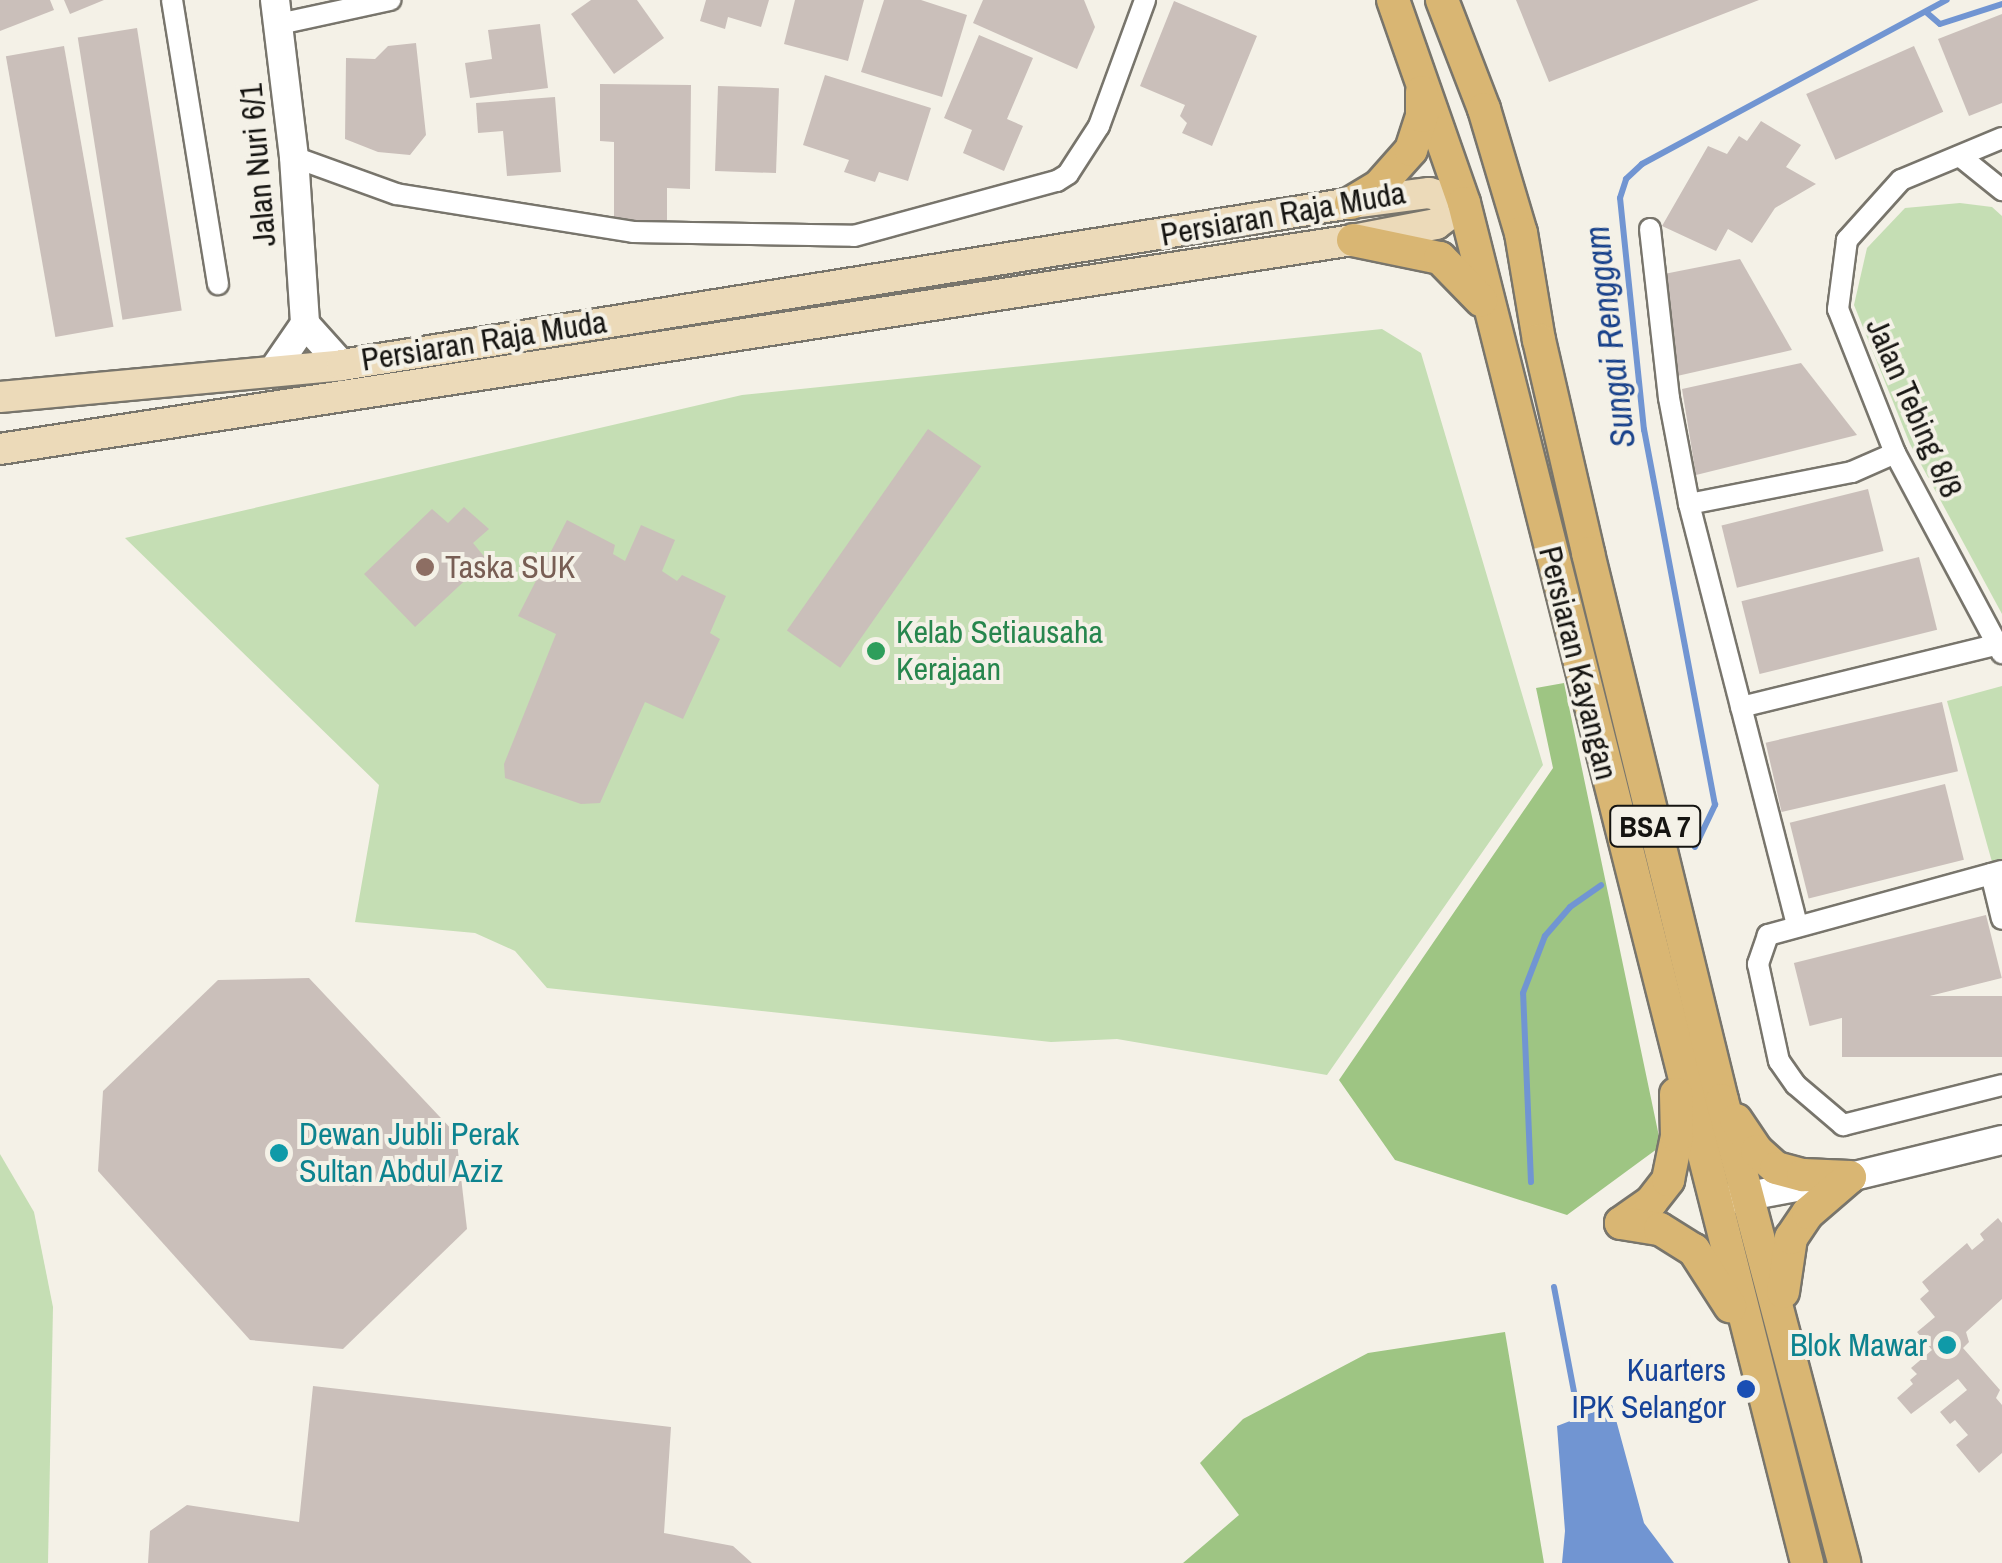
<!DOCTYPE html>
<style>
body{margin:0}
#map{position:relative;width:2002px;height:1563px;overflow:hidden;background:#f4f1e7;font-family:"Archivo Narrow",sans-serif}
div>[style]{position:absolute}
.green>*{inset:0;background:#c5deb4}
.forest>*{inset:0;background:#9ec583}
.water>*{inset:0;background:#7195d2}
.stream>*{height:6px;margin:-3px;padding:0 3px;transform-origin:3px;border-radius:3px;background:#7195d2}
.building>*{inset:0;background:#cabfba;transform-origin:0 0}
.roads{filter:drop-shadow(2px 0 #78756c) drop-shadow(-2px 0 #78756c) drop-shadow(0 2px #78756c) drop-shadow(0 -2px #78756c)}
.minor>*{height:20px;margin:-10px;padding:0 10px;transform-origin:10px;border-radius:10px;background:#fff}
.tertiary>*{height:28px;margin:-14px;padding:0 14px;transform-origin:14px;border-radius:14px;background:#fff}
.secondary>*{height:30px;margin:-15px;padding:0 15px;transform-origin:15px;border-radius:15px;background:#ecdab9}
.primary>*{height:32px;margin:-16px;padding:0 16px;transform-origin:16px;border-radius:16px;background:#d9b673}
.dots>*{width:28px;height:28px;translate:-50% -50%;box-sizing:border-box;border:5px solid #f4f1e7;border-radius:50%}
span{translate:-50% -50%;white-space:nowrap;text-align:center;line-height:1.15;-webkit-text-stroke:8px #f4f1e7;paint-order:stroke}
.shield-label span{padding:2px 8px;background:#f4f1e7;border:2px solid;border-radius:8px;-webkit-text-stroke-width:0}
.shield-label{font-size:30px;color:#151411;font-weight:700}
.street-label{font-size:32px;color:#151411}
.education-label{font-size:32px;color:#785e54}
.left{translate:0 -50%;text-align:left}
.leisure-label{font-size:32px;color:#27864d}
.culture-label{font-size:32px;color:#0d838f}
.right{translate:-100% -50%;text-align:right}
.transit-label{font-size:32px;color:#164399}
.water-label{font-size:35px;color:#19428b;font-style:italic}
</style>
<div id="map">
<div class="green">
<div style="clip-path:polygon(1960px 203px,1992px 207px,2002px 216px,2002px 614px,1910px 444px,1854px 305px,1867px 248px,1905px 208px)"></div>
<div style="clip-path:polygon(1382px 329px,1421px 353px,1543px 765px,1327px 1075px,1117px 1039px,1051px 1042px,547px 988px,515px 951px,475px 933px,355px 922px,379px 785px,125px 538px,742px 395px)"></div>
<div style="clip-path:polygon(2002px 686px,2002px 859px,1992px 862px,1947px 701px)"></div>
<div style="clip-path:polygon(0 1154px,34px 1212px,53px 1307px,48px 1563px,0 1563px)"></div>
</div>
<div class="forest">
<div style="clip-path:polygon(1564px 683px,1661px 1146px,1567px 1215px,1395px 1160px,1339px 1080px,1553px 768px,1536px 688px)"></div>
<div style="clip-path:polygon(1505px 1332px,1544px 1563px,1183px 1563px,1239px 1515px,1200px 1463px,1243px 1419px,1368px 1353px)"></div>
</div>
<div class="water">
<div style="clip-path:polygon(1612px 1405px,1644px 1523px,1674px 1563px,1562px 1563px,1565px 1531px,1557px 1426px)"></div>
</div>
<div class="stream">
<div style="left:1926px;top:12px;width:18px;rotate:41deg"></div>
<div style="left:1940px;top:24px;width:65px;rotate:-17.9deg"></div>
<div style="left:1695px;top:847px;width:47px;rotate:-64.5deg"></div>
<div style="left:1715px;top:805px;width:382px;rotate:-100.7deg"></div>
<div style="left:1644px;top:430px;width:233px;rotate:-95.9deg"></div>
<div style="left:1620px;top:198px;width:20px;rotate:-72deg"></div>
<div style="left:1626px;top:179px;width:22px;rotate:-43deg"></div>
<div style="left:1642px;top:164px;width:346px;rotate:-28.3deg"></div>
<div style="left:1531px;top:1182px;width:189px;rotate:-92.4deg"></div>
<div style="left:1523px;top:993px;width:61px;rotate:-68.9deg"></div>
<div style="left:1545px;top:936px;width:38px;rotate:-49deg"></div>
<div style="left:1570px;top:907px;width:38px;rotate:-35deg"></div>
<div style="left:1554px;top:1287px;width:138px;rotate:79.2deg"></div>
</div>
<div class="building">
<div style="clip-path:polygon(0 0,50px 0,54px 10px,0 31px)"></div>
<div style="clip-path:polygon(64px 0,104px 0,70px 14px)"></div>
<div style="clip-path:polygon(591px 0,637px 0,664px 38px,614px 74px,571px 14px)"></div>
<div style="clip-path:polygon(706px 0,769px 0,761px 27px,728px 17px,725px 29px,700px 21px)"></div>
<div style="clip-path:polygon(795px 0,864px 0,848px 61px,784px 44px)"></div>
<div style="clip-path:polygon(884px 0,921px 0,967px 15px,942px 97px,861px 72px)"></div>
<div style="clip-path:polygon(983px 0,1084px 0,1095px 27px,1077px 69px,973px 23px)"></div>
<div style="clip-path:polygon(1516px 0,1759px 0,1549px 82px)"></div>
<div style="clip-path:polygon(1174px 1px,1257px 36px,1212px 146px,1182px 133px,1187px 123px,1180px 116px,1185px 105px,1140px 86px)"></div>
<div style="clip-path:polygon(2002px 14px,2002px 103px,1969px 116px,1938px 39px)"></div>
<div style="clip-path:polygon(540px 24px,548px 88px,470px 98px,465px 63px,492px 59px,488px 30px)"></div>
<div style="left:137px;top:28px;width:286px;height:60px;rotate:81deg"></div>
<div style="clip-path:polygon(979px 35px,1033px 58px,1007px 119px,1023px 126px,1004px 171px,963px 153px,972px 130px,944px 118px)"></div>
<div style="clip-path:polygon(416px 43px,426px 135px,410px 155px,378px 152px,345px 139px,346px 58px,375px 59px,388px 46px)"></div>
<div style="left:64px;top:46px;width:285px;height:59px;rotate:80deg"></div>
<div style="left:1914px;top:46px;width:72px;height:118px;rotate:66deg"></div>
<div style="clip-path:polygon(825px 75px,931px 108px,908px 181px,879px 172px,875px 182px,844px 172px,849px 160px,803px 145px)"></div>
<div style="clip-path:polygon(600px 84px,691px 85px,690px 189px,667px 188px,667px 221px,614px 221px,614px 142px,600px 141px)"></div>
<div style="left:718px;top:86px;width:61px;height:85px;rotate:2deg"></div>
<div style="clip-path:polygon(555px 97px,561px 172px,507px 176px,503px 131px,478px 133px,476px 103px)"></div>
<div style="clip-path:polygon(1761px 121px,1801px 145px,1786px 167px,1816px 184px,1775px 208px,1752px 243px,1728px 229px,1716px 251px,1662px 226px,1708px 146px,1727px 154px,1739px 136px,1747px 141px)"></div>
<div style="clip-path:polygon(1740px 259px,1792px 350px,1677px 376px,1664px 274px)"></div>
<div style="clip-path:polygon(1801px 363px,1857px 435px,1696px 475px,1682px 389px)"></div>
<div style="left:928px;top:429px;width:65px;height:246px;rotate:35deg"></div>
<div style="left:1868px;top:489px;width:64px;height:151px;rotate:76deg"></div>
<div style="clip-path:polygon(464px 507px,489px 529px,473px 543px,487px 560px,415px 627px,364px 574px,432px 509px,448px 523px)"></div>
<div style="clip-path:polygon(567px 520px,615px 545px,613px 554px,625px 561px,641px 525px,675px 540px,662px 571px,677px 581px,682px 575px,726px 596px,710px 633px,720px 639px,683px 719px,645px 702px,600px 803px,581px 804px,505px 778px,504px 764px,556px 634px,518px 616px)"></div>
<div style="left:1919px;top:557px;width:75px;height:183px;rotate:76deg"></div>
<div style="left:1942px;top:702px;width:71px;height:181px;rotate:77deg"></div>
<div style="left:1945px;top:784px;width:78px;height:160px;rotate:76deg"></div>
<div style="left:1986px;top:915px;width:65px;height:198px;rotate:76deg"></div>
<div style="clip-path:polygon(309px 978px,456px 1134px,467px 1229px,343px 1349px,250px 1340px,98px 1171px,103px 1091px,218px 980px)"></div>
<div style="left:2002px;top:996px;width:61px;height:160px;rotate:90deg"></div>
<div style="clip-path:polygon(1998px 1218px,2002px 1223px,2002px 1299px,1966px 1332px,1969px 1342px,1963px 1348px,2000px 1390px,1996px 1398px,2002px 1405px,2002px 1453px,1979px 1473px,1956px 1445px,1968px 1435px,1955px 1420px,1950px 1424px,1940px 1412px,1967px 1390px,1958px 1379px,1911px 1414px,1897px 1398px,1913px 1384px,1910px 1380px,1917px 1374px,1911px 1368px,1932px 1350px,1917px 1332px,1935px 1317px,1920px 1299px,1929px 1291px,1922px 1282px,1967px 1243px,1972px 1250px,1984px 1240px,1980px 1234px)"></div>
<div style="clip-path:polygon(313px 1386px,671px 1427px,664px 1533px,733px 1546px,752px 1563px,148px 1563px,150px 1531px,187px 1505px,299px 1522px)"></div>
</div>
<div class="roads">
<div class="minor">
<div style="left:172px;top:0;width:288px;rotate:80.8deg"></div>
<div style="left:279px;top:24px;width:114px;rotate:-12.2deg"></div>
<div style="left:2002px;top:138px;width:109px;rotate:157.4deg"></div>
<div style="left:1901px;top:180px;width:81px;rotate:132deg"></div>
<div style="left:1847px;top:240px;width:70px;rotate:97.4deg"></div>
<div style="left:1838px;top:309px;width:155px;rotate:68.4deg"></div>
<div style="left:1895px;top:453px;width:227px;rotate:61.9deg"></div>
<div style="left:294px;top:157px;width:109px;rotate:19.9deg"></div>
<div style="left:396px;top:194px;width:240px;rotate:9.1deg"></div>
<div style="left:633px;top:232px;width:221px;rotate:1deg"></div>
<div style="left:854px;top:236px;width:210px;rotate:-15.2deg"></div>
<div style="left:1057px;top:181px;width:13px;rotate:-32deg"></div>
<div style="left:1068px;top:174px;width:57px;rotate:-57.1deg"></div>
<div style="left:1099px;top:126px;width:134px;rotate:-69.9deg"></div>
<div style="left:1961px;top:157px;width:53px;rotate:38.8deg"></div>
<div style="left:1650px;top:229px;width:170px;rotate:83.6deg"></div>
<div style="left:1669px;top:398px;width:108px;rotate:79.3deg"></div>
<div style="left:1689px;top:504px;width:436px;rotate:75.6deg"></div>
<div style="left:1689px;top:504px;width:166px;rotate:-11.1deg"></div>
<div style="left:1852px;top:472px;width:47px;rotate:-23.8deg"></div>
<div style="left:1741px;top:707px;width:262px;rotate:-13.7deg"></div>
<div style="left:2002px;top:871px;width:243px;rotate:164.7deg"></div>
<div style="left:1768px;top:935px;width:31px;rotate:109deg"></div>
<div style="left:1758px;top:964px;width:99px;rotate:77.8deg"></div>
<div style="left:1779px;top:1061px;width:29px;rotate:55deg"></div>
<div style="left:1796px;top:1085px;width:62px;rotate:40.4deg"></div>
<div style="left:1843px;top:1125px;width:164px;rotate:-14.1deg"></div>
<div style="left:1991px;top:874px;width:46px;rotate:76.3deg"></div>
</div>
<div class="tertiary">
<div style="left:275px;top:0;width:158px;rotate:83.1deg"></div>
<div style="left:294px;top:157px;width:167px;rotate:86.2deg"></div>
<div style="left:305px;top:324px;width:55px;rotate:47.9deg"></div>
<div style="left:272px;top:372px;width:58px;rotate:-55.5deg"></div>
<div style="left:1727px;top:1200px;width:125px;rotate:-10.6deg"></div>
<div style="left:1850px;top:1177px;width:156px;rotate:-13.7deg"></div>
</div>
<div class="secondary">
<div style="left:0;top:397px;width:343px;rotate:-5.3deg"></div>
<div style="left:342px;top:365px;width:1022px;rotate:-9.12deg"></div>
<div style="left:1351px;top:203px;width:79px;rotate:-7.3deg"></div>
<div style="left:1429px;top:193px;width:36px;rotate:16deg"></div>
<div style="left:1464px;top:203px;width:35px;rotate:143deg"></div>
<div style="left:1436px;top:224px;width:85px;rotate:169.1deg"></div>
<div style="left:1353px;top:240px;width:1369px;rotate:171.22deg"></div>
</div>
<div class="primary">
<div style="left:1393px;top:0;width:215px;rotate:70.7deg"></div>
<div style="left:1464px;top:203px;width:1403px;rotate:75.84deg"></div>
<div style="left:1442px;top:0;width:117px;rotate:68.9deg"></div>
<div style="left:1484px;top:109px;width:129px;rotate:73.4deg"></div>
<div style="left:1521px;top:233px;width:109px;rotate:80.5deg"></div>
<div style="left:1539px;top:340px;width:219px;rotate:77deg"></div>
<div style="left:1588px;top:553px;width:563px;rotate:76.24deg"></div>
<div style="left:1722px;top:1100px;width:479px;rotate:75.2deg"></div>
<div style="left:1351px;top:203px;width:33px;rotate:-31deg"></div>
<div style="left:1379px;top:186px;width:48px;rotate:-48.4deg"></div>
<div style="left:1411px;top:150px;width:36px;rotate:-72deg"></div>
<div style="left:1422px;top:116px;width:24px;rotate:-90deg"></div>
<div style="left:1353px;top:240px;width:89px;rotate:11.7deg"></div>
<div style="left:1440px;top:258px;width:59px;rotate:45.7deg"></div>
<div style="left:1736px;top:1120px;width:37px;rotate:56deg"></div>
<div style="left:1757px;top:1151px;width:25px;rotate:42deg"></div>
<div style="left:1776px;top:1168px;width:28px;rotate:15deg"></div>
<div style="left:1803px;top:1175px;width:47px;rotate:2.4deg"></div>
<div style="left:1621px;top:1223px;width:37px;rotate:-35deg"></div>
<div style="left:1651px;top:1202px;width:28px;rotate:-52deg"></div>
<div style="left:1668px;top:1180px;width:45px;rotate:-78.4deg"></div>
<div style="left:1677px;top:1136px;width:42px;rotate:-91.4deg"></div>
<div style="left:1621px;top:1223px;width:39px;rotate:9deg"></div>
<div style="left:1660px;top:1229px;width:40px;rotate:32deg"></div>
<div style="left:1694px;top:1250px;width:67px;rotate:57.3deg"></div>
<div style="left:1783px;top:1292px;width:55px;rotate:-81.6deg"></div>
<div style="left:1791px;top:1238px;width:30px;rotate:-56deg"></div>
<div style="left:1808px;top:1213px;width:55px;rotate:-40.6deg"></div>
</div>
</div>
<div class="dots">
<div style="left:425px;top:567px;background:#8d6e63"></div>
<div style="left:876px;top:651px;background:#2e9e5b"></div>
<div style="left:279px;top:1153px;background:#0f9aa8"></div>
<div style="left:1947px;top:1345px;background:#0f9aa8"></div>
<div style="left:1746px;top:1389px;background:#1a4fb4"></div>
</div>
<div class="shield-label">
<span style="left:1655px;top:826px">BSA 7</span>
</div>
<div class="street-label">
<span style="left:258px;top:165px;rotate:-95deg">Jalan Nuri 6/1</span>
<span style="left:1283px;top:214px;rotate:-10deg">Persiaran Raja Muda</span>
<span style="left:484px;top:341px;rotate:-9deg">Persiaran Raja Muda</span>
<span style="left:1914px;top:408px;rotate:66deg">Jalan Tebing 8/8</span>
<span style="left:1578px;top:663px;rotate:76deg">Persiaran Kayangan</span>
</div>
<div class="education-label">
<span class="left" style="left:445px;top:567px">Taska SUK</span>
</div>
<div class="leisure-label">
<span class="left" style="left:896px;top:651px">Kelab Setiausaha<br>Kerajaan</span>
</div>
<div class="culture-label">
<span class="left" style="left:299px;top:1153px">Dewan Jubli Perak<br>Sultan Abdul Aziz</span>
<span class="right" style="left:1927px;top:1345px">Blok Mawar</span>
</div>
<div class="transit-label">
<span class="right" style="left:1726px;top:1389px">Kuarters<br>IPK Selangor</span>
</div>
<div class="water-label">
<span style="left:1610px;top:337px;rotate:-97deg">Sungai Renggam</span>
</div>
</div>
